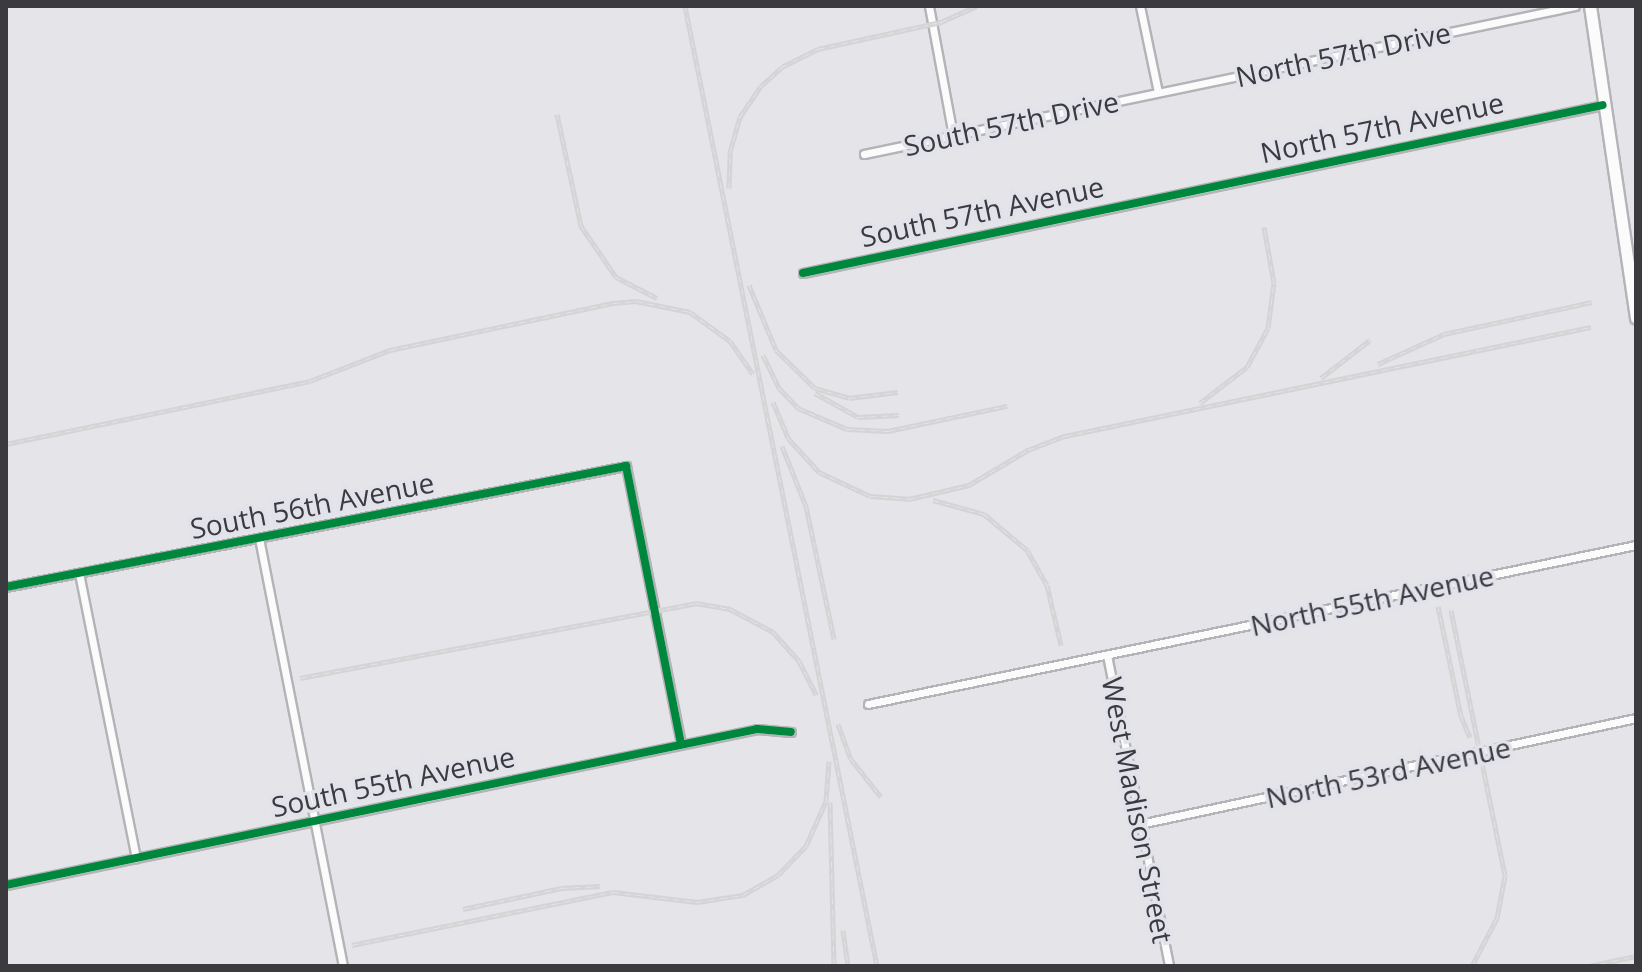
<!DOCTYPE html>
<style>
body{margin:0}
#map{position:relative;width:1642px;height:972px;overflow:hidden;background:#e4e4e9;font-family:"Open Sans",sans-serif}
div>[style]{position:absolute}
.roads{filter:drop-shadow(2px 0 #b4b4b8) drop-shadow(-2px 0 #b4b4b8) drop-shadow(0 2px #b4b4b8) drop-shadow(0 -2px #b4b4b8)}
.street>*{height:7px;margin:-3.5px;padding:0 3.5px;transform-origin:3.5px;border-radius:3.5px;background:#fbfbfc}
.primary>*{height:11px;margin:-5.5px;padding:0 5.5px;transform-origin:5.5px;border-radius:5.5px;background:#fbfbfc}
.rail>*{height:5px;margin-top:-2.5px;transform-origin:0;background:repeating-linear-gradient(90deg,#e2e2eb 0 6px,#d4d4d5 0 12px);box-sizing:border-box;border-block:2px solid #d4d4d5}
.cycleway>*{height:8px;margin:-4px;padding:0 4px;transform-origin:4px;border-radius:4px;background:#00873e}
span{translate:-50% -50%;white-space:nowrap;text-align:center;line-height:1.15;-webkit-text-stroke:7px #e2e2eb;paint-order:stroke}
.street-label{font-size:28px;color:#3b3b3f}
.frame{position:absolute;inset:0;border:8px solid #3b3b3f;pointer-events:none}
</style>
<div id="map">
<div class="roads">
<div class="street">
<div style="left:929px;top:6px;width:131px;rotate:79.5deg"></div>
<div style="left:1140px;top:6px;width:88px;rotate:78.2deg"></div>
<div style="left:864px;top:154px;width:726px;rotate:-11.76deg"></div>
<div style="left:803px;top:273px;width:817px;rotate:-11.86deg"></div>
<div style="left:259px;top:538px;width:436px;rotate:78.9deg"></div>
<div style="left:79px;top:573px;width:291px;rotate:78.7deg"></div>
<div style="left:6px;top:587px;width:632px;rotate:-11.04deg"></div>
<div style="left:626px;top:466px;width:283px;rotate:78.8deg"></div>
<div style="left:1107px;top:655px;width:317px;rotate:78.7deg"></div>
<div style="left:868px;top:704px;width:784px;rotate:-11.7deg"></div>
<div style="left:1140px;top:824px;width:507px;rotate:-12.06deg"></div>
<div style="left:6px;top:885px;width:767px;rotate:-11.73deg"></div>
<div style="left:757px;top:729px;width:34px;rotate:5deg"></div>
</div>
<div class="primary">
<div style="left:1590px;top:6px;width:315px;rotate:81.6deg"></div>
</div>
</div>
<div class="rail">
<div style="left:685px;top:6px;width:979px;rotate:78.69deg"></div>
<div style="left:557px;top:114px;width:115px;rotate:77.9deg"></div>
<div style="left:581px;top:226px;width:62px;rotate:55.5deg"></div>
<div style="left:616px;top:277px;width:46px;rotate:27.1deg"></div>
<div style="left:729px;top:188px;width:36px;rotate:-88deg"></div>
<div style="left:730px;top:152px;width:36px;rotate:-74deg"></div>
<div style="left:740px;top:117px;width:37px;rotate:-56deg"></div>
<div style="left:761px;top:86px;width:28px;rotate:-42deg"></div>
<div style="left:782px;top:67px;width:40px;rotate:-26.6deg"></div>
<div style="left:818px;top:49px;width:126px;rotate:-12.4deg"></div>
<div style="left:941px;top:22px;width:39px;rotate:-24deg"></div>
<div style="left:749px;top:285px;width:70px;rotate:67.4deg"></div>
<div style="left:776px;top:350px;width:54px;rotate:44.3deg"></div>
<div style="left:815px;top:388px;width:35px;rotate:16deg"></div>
<div style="left:849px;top:398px;width:49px;rotate:-7deg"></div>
<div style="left:763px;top:355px;width:37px;rotate:64deg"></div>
<div style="left:779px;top:388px;width:28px;rotate:46deg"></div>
<div style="left:798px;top:408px;width:53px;rotate:23.2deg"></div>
<div style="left:847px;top:429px;width:41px;rotate:2.8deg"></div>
<div style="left:888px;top:431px;width:122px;rotate:-11.9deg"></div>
<div style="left:1378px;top:364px;width:72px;rotate:-24.4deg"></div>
<div style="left:1444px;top:334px;width:151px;rotate:-12.2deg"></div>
<div style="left:1321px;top:378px;width:62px;rotate:-37.8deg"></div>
<div style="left:815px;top:393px;width:49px;rotate:29.2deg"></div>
<div style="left:858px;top:417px;width:41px;rotate:-2.8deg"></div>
<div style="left:773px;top:402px;width:39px;rotate:67deg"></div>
<div style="left:788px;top:438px;width:46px;rotate:47.6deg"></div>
<div style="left:819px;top:472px;width:56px;rotate:25.2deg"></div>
<div style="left:870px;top:496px;width:39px;rotate:4deg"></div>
<div style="left:909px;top:499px;width:62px;rotate:-13.1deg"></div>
<div style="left:969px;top:485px;width:69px;rotate:-30.7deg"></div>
<div style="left:1028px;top:450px;width:40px;rotate:-21deg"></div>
<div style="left:1065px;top:436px;width:537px;rotate:-11.71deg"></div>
<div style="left:1200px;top:403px;width:59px;rotate:-37.5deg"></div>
<div style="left:1247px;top:367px;width:44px;rotate:-61.7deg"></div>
<div style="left:1268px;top:328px;width:45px;rotate:-82.4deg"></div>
<div style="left:1274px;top:283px;width:57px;rotate:-100.1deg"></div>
<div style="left:6px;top:444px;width:310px;rotate:-11.7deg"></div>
<div style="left:310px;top:381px;width:86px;rotate:-21.2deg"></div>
<div style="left:390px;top:350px;width:228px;rotate:-11.9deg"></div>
<div style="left:613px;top:303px;width:23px;rotate:-5deg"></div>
<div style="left:636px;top:301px;width:55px;rotate:11.5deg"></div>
<div style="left:690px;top:312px;width:49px;rotate:35.9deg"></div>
<div style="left:730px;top:341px;width:40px;rotate:55.1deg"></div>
<div style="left:782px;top:446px;width:65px;rotate:68.2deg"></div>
<div style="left:806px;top:506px;width:136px;rotate:78.1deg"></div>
<div style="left:933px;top:500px;width:53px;rotate:15.4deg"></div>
<div style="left:984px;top:514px;width:56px;rotate:39.9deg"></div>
<div style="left:1027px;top:550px;width:40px;rotate:60.3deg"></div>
<div style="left:1047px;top:585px;width:62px;rotate:76.9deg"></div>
<div style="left:1438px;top:606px;width:112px;rotate:78.2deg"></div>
<div style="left:1461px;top:716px;width:23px;rotate:67deg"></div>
<div style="left:1451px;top:610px;width:271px;rotate:78.5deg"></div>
<div style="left:1505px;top:876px;width:43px;rotate:100.8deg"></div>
<div style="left:1497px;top:918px;width:54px;rotate:117.5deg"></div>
<div style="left:300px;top:678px;width:403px;rotate:-10.7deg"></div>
<div style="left:696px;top:603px;width:35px;rotate:10deg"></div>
<div style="left:730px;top:609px;width:49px;rotate:28.1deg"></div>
<div style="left:773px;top:632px;width:39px;rotate:48deg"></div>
<div style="left:799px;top:661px;width:38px;rotate:63deg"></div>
<div style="left:838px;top:724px;width:37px;rotate:70deg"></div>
<div style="left:851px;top:759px;width:48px;rotate:51.7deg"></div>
<div style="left:830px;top:802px;width:164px;rotate:88.6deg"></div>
<div style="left:463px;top:909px;width:101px;rotate:-12deg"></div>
<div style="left:562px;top:888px;width:38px;rotate:-3deg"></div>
<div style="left:843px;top:930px;width:36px;rotate:82deg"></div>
<div style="left:352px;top:945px;width:266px;rotate:-11.5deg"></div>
<div style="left:613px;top:892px;width:85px;rotate:6.8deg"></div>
<div style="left:697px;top:902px;width:47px;rotate:-8.7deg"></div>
<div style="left:743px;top:895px;width:40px;rotate:-29.7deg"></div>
<div style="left:778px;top:875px;width:40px;rotate:-46deg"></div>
<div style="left:806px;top:846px;width:49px;rotate:-66deg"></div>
<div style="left:826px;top:801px;width:40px;rotate:-85.7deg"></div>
<div style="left:1589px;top:966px;width:48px;rotate:-12deg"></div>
</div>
<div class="cycleway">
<div style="left:803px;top:273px;width:817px;rotate:-11.86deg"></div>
<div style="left:6px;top:587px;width:632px;rotate:-11.04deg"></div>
<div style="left:626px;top:466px;width:283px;rotate:78.8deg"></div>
<div style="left:6px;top:885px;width:767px;rotate:-11.73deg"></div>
<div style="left:757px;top:729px;width:34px;rotate:5deg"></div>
</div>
<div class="street-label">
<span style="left:1343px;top:54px;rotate:-12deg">North 57th Drive</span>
<span style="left:1011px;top:123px;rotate:-12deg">South 57th Drive</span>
<span style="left:1382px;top:127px;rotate:-12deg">North 57th Avenue</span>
<span style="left:982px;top:211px;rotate:-12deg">South 57th Avenue</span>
<span style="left:312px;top:505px;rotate:-11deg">South 56th Avenue</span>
<span style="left:1372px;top:600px;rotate:-12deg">North 55th Avenue</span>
<span style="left:1388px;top:772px;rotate:-12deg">North 53rd Avenue</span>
<span style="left:393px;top:781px;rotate:-12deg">South 55th Avenue</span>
<span style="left:1138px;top:810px;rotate:79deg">West Madison Street</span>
</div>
<div class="frame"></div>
</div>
